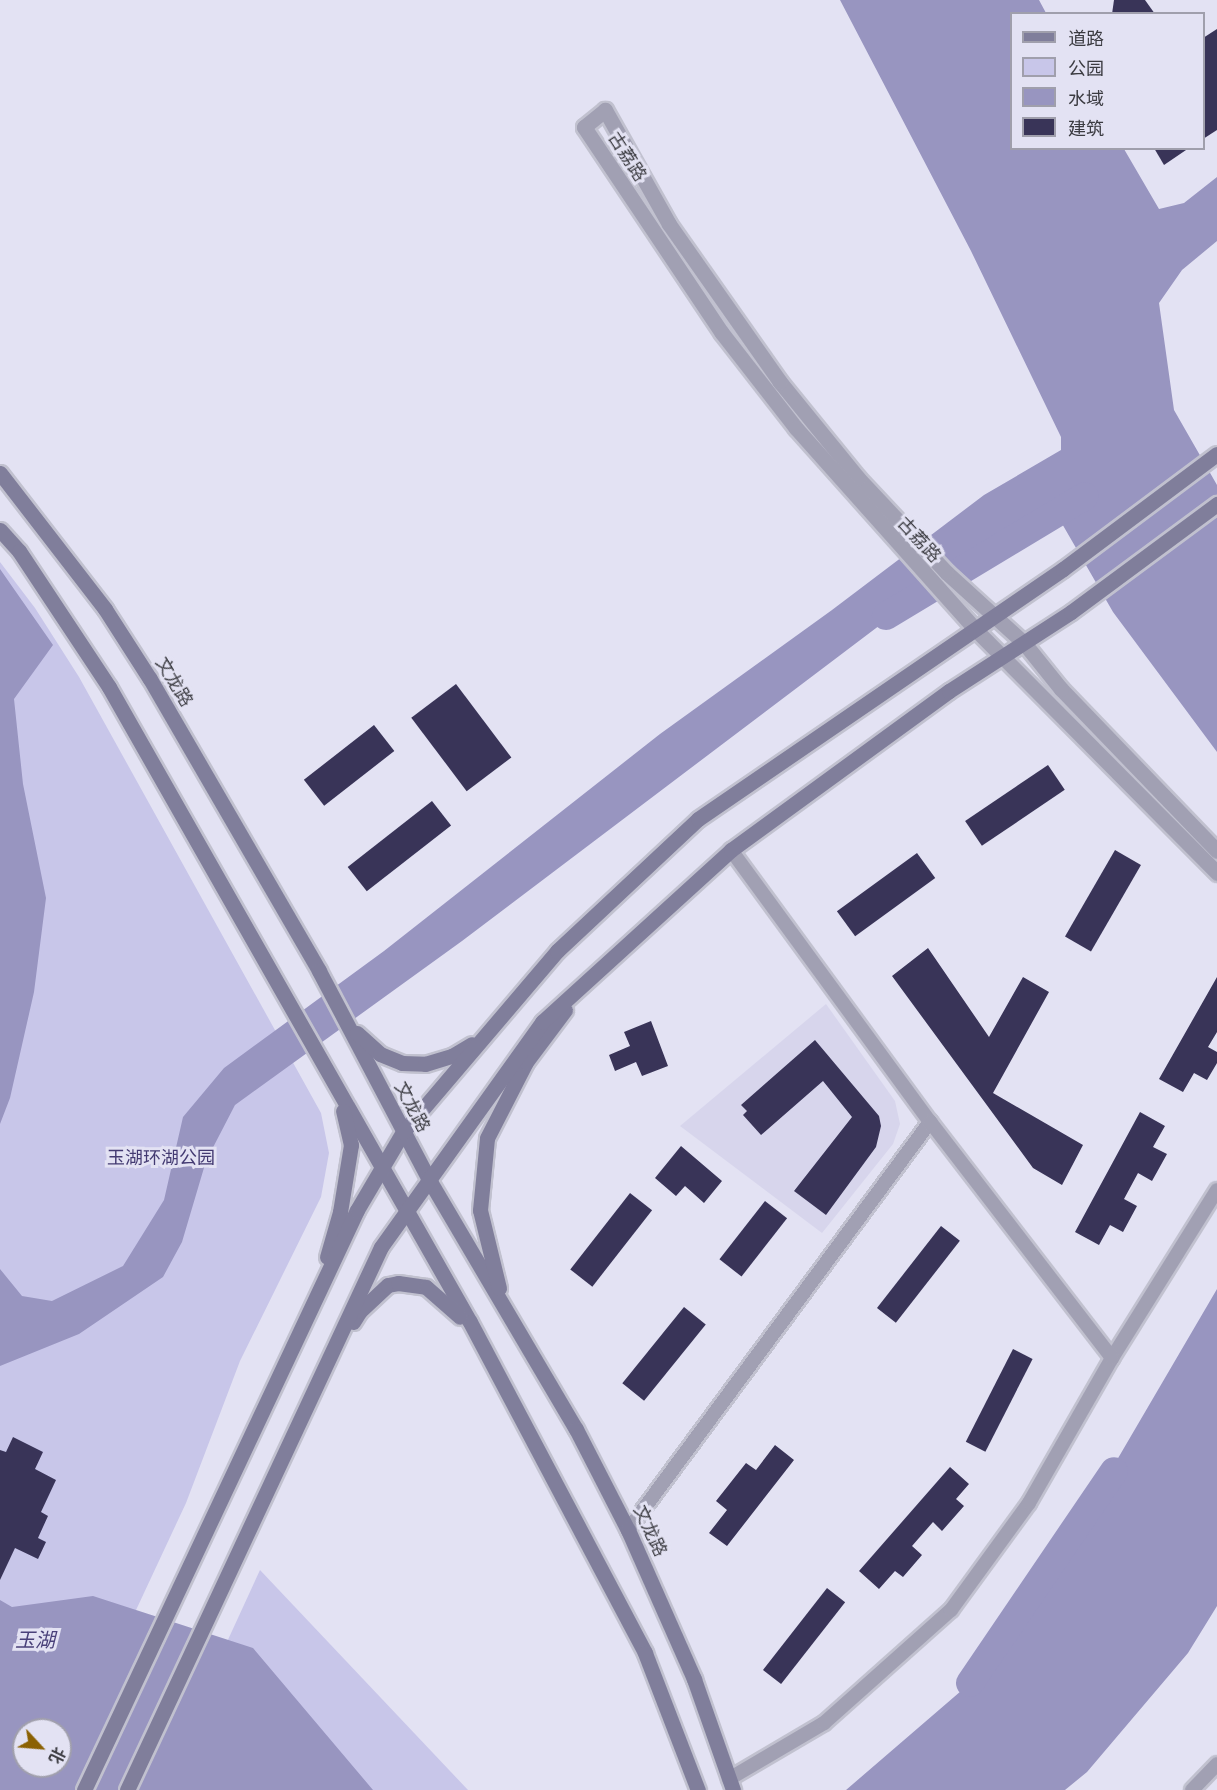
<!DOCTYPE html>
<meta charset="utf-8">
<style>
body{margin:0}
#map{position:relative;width:1217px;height:1790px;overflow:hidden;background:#e3e2f3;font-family:"DM Sans","Noto Sans SC",sans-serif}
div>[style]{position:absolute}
.built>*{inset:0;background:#d7d5ec}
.green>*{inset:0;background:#c8c6e9}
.water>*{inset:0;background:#9895c0}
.river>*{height:28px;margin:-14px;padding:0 14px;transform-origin:14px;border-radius:14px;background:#9895c0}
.building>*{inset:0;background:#393458;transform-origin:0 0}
.roads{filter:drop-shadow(2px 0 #c1c1cf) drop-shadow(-2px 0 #c1c1cf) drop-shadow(0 2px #c1c1cf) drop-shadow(0 -2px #c1c1cf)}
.minor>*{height:14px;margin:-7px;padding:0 7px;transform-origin:7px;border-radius:7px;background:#a1a0b3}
.tertiary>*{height:15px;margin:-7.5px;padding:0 7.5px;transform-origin:7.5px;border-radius:7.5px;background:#a1a0b3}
.secondary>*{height:15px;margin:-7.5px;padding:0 7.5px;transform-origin:7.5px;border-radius:7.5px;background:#807e9b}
span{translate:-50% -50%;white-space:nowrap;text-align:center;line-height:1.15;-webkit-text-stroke:6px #e3e2f3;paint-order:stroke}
.street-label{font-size:18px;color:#3b3b41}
.park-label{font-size:18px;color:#433a72}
.water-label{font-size:20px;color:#4a417a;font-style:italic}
.legend{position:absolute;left:1010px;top:12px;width:195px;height:138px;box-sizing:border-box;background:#e3e2f3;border:2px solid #a09fac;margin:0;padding:8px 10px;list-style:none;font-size:18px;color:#3b3b41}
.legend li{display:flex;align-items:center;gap:12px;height:30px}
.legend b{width:30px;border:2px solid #a09fac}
.north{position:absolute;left:12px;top:1718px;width:60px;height:60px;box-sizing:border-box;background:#e3e2f3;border:2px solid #a09fac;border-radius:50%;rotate:116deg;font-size:16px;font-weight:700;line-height:24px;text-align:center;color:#3b3b41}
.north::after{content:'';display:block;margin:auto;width:21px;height:27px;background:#8b6103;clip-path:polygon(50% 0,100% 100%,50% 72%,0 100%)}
</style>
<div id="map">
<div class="built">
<div style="clip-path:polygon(826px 1004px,895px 1101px,900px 1124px,893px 1144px,822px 1233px,680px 1126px)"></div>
</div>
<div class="green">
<div style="clip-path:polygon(evenodd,0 562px,35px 608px,79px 677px,321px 1113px,329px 1153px,321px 1197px,240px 1361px,186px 1503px,52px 1790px,0 1790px,0 562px,24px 1730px,60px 1730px,60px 1766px,24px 1766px,24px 1730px)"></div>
<div style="clip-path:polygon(260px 1570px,468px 1790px,159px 1790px)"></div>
</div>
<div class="water">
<div style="clip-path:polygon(840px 0,1039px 0,1046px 13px,1012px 14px,1012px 148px,1124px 149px,1159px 209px,1184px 203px,1217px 177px,1217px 241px,1182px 270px,1159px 303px,1174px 410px,1217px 485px,1217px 752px,1113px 612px,1057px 515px,1015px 523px,462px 941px,235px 1105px,206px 1161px,182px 1242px,163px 1277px,79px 1334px,0 1366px,0 1269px,22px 1296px,52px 1301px,123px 1266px,164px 1200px,183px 1117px,224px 1068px,384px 951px,660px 734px,832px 610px,984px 495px,1061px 450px,1061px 437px,971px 251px)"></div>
<div style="clip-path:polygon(0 569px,53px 645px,14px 699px,23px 784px,46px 898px,34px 992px,10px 1098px,0 1124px)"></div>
<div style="clip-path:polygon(1217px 1289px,1217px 1606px,1188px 1653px,1087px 1772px,1065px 1790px,846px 1790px,961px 1691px,1045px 1583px)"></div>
<div style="clip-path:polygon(evenodd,93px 1596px,253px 1648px,373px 1790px,0 1790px,0 1600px,12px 1607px,93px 1596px,24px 1730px,60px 1730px,60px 1766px,24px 1766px,24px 1730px)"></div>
</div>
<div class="river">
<div style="left:886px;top:616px;width:232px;rotate:-31.1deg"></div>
<div style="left:970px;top:1683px;width:256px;rotate:-55.8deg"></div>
</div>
<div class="building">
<div style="clip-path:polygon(1114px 0,1145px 0,1155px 14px,1112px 14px)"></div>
<div style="clip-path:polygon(1217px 29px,1217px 130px,1203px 139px,1203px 38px)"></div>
<div style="clip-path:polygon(1154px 148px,1189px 148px,1164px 165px)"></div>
<div style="left:456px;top:684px;width:92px;height:56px;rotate:53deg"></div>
<div style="left:374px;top:725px;width:33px;height:89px;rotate:52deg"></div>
<div style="left:1048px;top:765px;width:30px;height:100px;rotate:56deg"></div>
<div style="left:432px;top:801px;width:31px;height:107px;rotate:52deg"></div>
<div style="left:1115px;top:850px;width:30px;height:100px;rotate:30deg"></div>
<div style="left:917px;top:853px;width:31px;height:99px;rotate:54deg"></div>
<div style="clip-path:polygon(928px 948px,989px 1037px,1023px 977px,1049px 992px,993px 1093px,1083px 1145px,1062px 1185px,1033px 1168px,892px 976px)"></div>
<div style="clip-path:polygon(1217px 977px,1217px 1032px,1208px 1047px,1217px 1052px,1217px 1063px,1207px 1080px,1194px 1073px,1183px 1092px,1159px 1079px)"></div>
<div style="clip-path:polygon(651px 1021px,668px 1066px,642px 1076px,636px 1062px,615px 1071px,609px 1055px,630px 1046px,624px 1032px)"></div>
<div style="clip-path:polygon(815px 1040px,879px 1116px,881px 1126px,876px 1147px,826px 1215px,794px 1191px,852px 1117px,823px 1081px,761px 1135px,743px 1115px,747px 1111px,741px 1105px)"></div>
<div style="clip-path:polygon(1140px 1112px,1165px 1126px,1153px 1147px,1167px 1154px,1152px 1181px,1138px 1173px,1124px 1199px,1137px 1206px,1123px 1232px,1110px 1225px,1099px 1245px,1075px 1232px)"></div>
<div style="clip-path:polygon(681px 1146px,722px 1181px,704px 1203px,685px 1186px,676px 1196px,655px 1178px)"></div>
<div style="left:630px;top:1193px;width:28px;height:97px;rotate:38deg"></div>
<div style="left:765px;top:1201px;width:28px;height:74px;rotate:38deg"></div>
<div style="left:941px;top:1226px;width:24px;height:104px;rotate:38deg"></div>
<div style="left:684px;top:1307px;width:28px;height:98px;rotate:39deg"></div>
<div style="left:1013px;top:1349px;width:22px;height:104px;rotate:27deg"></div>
<div style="clip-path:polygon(13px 1437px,43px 1452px,35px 1469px,56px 1480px,41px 1512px,48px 1516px,38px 1538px,46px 1542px,38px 1559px,15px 1548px,0 1580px,0 1450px,6px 1452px)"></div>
<div style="clip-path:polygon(775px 1445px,794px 1460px,727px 1546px,709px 1533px,727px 1510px,716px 1501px,746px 1463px,756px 1470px)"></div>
<div style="clip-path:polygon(950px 1467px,969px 1484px,956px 1499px,964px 1506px,942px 1531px,933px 1522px,912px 1546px,922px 1555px,903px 1577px,895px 1571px,879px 1589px,859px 1571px)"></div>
<div style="left:827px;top:1588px;width:23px;height:104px;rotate:38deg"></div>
</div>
<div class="roads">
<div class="minor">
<div style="left:1112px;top:1358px;width:198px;rotate:-58deg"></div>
<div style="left:628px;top:1530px;width:508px;rotate:-53.49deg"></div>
<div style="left:930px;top:1122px;width:337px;rotate:-126.2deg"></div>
<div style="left:729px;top:1779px;width:110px;rotate:-30.5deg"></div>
<div style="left:824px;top:1723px;width:170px;rotate:-41.7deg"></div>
<div style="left:951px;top:1610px;width:132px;rotate:-53.9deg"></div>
<div style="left:1029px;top:1503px;width:167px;rotate:-60.2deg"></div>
<div style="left:1112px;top:1358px;width:298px;rotate:-127.6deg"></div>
<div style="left:1192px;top:1790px;width:36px;rotate:-46deg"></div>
</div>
<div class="tertiary">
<div style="left:1217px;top:851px;width:225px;rotate:-133.9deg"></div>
<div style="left:1061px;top:689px;width:59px;rotate:-128.8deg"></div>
<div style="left:1024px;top:643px;width:105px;rotate:-137.7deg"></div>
<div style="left:946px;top:572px;width:129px;rotate:-133.1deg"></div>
<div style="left:858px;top:478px;width:124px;rotate:-129.1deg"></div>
<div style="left:780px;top:382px;width:193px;rotate:-125.1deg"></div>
<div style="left:669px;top:224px;width:131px;rotate:-119.3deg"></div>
<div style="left:605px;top:110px;width:27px;rotate:141deg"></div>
<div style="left:584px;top:127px;width:248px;rotate:56.2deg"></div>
<div style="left:722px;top:333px;width:120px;rotate:52.1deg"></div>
<div style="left:796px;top:428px;width:269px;rotate:48.3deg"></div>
<div style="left:975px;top:629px;width:344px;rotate:45.2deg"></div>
</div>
<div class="secondary">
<div style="left:0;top:473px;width:172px;rotate:52.3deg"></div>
<div style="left:105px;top:609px;width:83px;rotate:57.3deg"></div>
<div style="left:150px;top:679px;width:337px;rotate:59.9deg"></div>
<div style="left:319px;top:971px;width:234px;rotate:62.2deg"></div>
<div style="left:428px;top:1178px;width:291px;rotate:59.5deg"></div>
<div style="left:576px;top:1429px;width:114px;rotate:62.8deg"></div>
<div style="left:628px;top:1530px;width:163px;rotate:66.1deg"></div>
<div style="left:694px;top:1679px;width:118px;rotate:70.6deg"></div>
<div style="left:0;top:530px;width:28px;rotate:48deg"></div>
<div style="left:19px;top:551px;width:163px;rotate:56.5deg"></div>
<div style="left:109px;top:687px;width:730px;rotate:60.38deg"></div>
<div style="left:470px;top:1322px;width:374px;rotate:62.1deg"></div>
<div style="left:645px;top:1653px;width:147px;rotate:68.9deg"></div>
<div style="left:357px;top:1033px;width:31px;rotate:42deg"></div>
<div style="left:380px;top:1054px;width:24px;rotate:22deg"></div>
<div style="left:402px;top:1063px;width:23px;rotate:2deg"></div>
<div style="left:425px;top:1064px;width:28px;rotate:-17deg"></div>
<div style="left:452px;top:1056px;width:23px;rotate:-31deg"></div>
<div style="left:327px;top:1257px;width:47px;rotate:-73.9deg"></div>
<div style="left:340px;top:1212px;width:68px;rotate:-80.7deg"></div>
<div style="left:351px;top:1145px;width:35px;rotate:-103deg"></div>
<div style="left:499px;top:1288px;width:80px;rotate:-103.7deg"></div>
<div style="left:480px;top:1210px;width:72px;rotate:-84.4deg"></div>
<div style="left:487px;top:1138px;width:85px;rotate:-62.8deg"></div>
<div style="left:526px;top:1062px;width:65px;rotate:-53.1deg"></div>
<div style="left:353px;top:1322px;width:13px;rotate:-58deg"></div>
<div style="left:360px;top:1311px;width:38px;rotate:-43deg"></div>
<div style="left:388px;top:1285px;width:10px;rotate:-11deg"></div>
<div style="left:398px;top:1283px;width:28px;rotate:8deg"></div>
<div style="left:426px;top:1287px;width:45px;rotate:41.4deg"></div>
<div style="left:84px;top:1790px;width:641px;rotate:-64.79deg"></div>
<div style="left:357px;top:1210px;width:91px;rotate:-59.5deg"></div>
<div style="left:403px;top:1132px;width:238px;rotate:-49.6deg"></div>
<div style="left:557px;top:951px;width:193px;rotate:-43.1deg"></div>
<div style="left:698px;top:819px;width:442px;rotate:-34.4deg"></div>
<div style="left:1063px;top:569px;width:192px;rotate:-36.8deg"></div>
<div style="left:127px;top:1790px;width:599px;rotate:-64.93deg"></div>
<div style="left:381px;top:1247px;width:277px;rotate:-54.4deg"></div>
<div style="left:542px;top:1022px;width:256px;rotate:-42.3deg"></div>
<div style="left:731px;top:850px;width:270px;rotate:-36.1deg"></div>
<div style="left:949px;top:691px;width:145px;rotate:-32.9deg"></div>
<div style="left:1071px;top:612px;width:182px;rotate:-36.5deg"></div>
</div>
</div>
<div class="street-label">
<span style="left:627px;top:157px;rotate:57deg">古荔路</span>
<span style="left:919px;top:540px;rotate:47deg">古荔路</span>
<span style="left:174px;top:682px;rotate:59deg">文龙路</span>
<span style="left:412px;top:1107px;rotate:62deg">文龙路</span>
<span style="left:650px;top:1531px;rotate:65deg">文龙路</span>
</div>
<div class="park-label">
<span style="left:161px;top:1158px">玉湖环湖公园</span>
</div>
<div class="water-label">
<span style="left:35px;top:1640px">玉湖</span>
</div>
<ul class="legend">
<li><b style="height:8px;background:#807e9b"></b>道路</li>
<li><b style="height:16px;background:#c8c6e9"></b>公园</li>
<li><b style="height:16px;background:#9895c0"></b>水域</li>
<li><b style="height:16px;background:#393458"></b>建筑</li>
</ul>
<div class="north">北</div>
</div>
